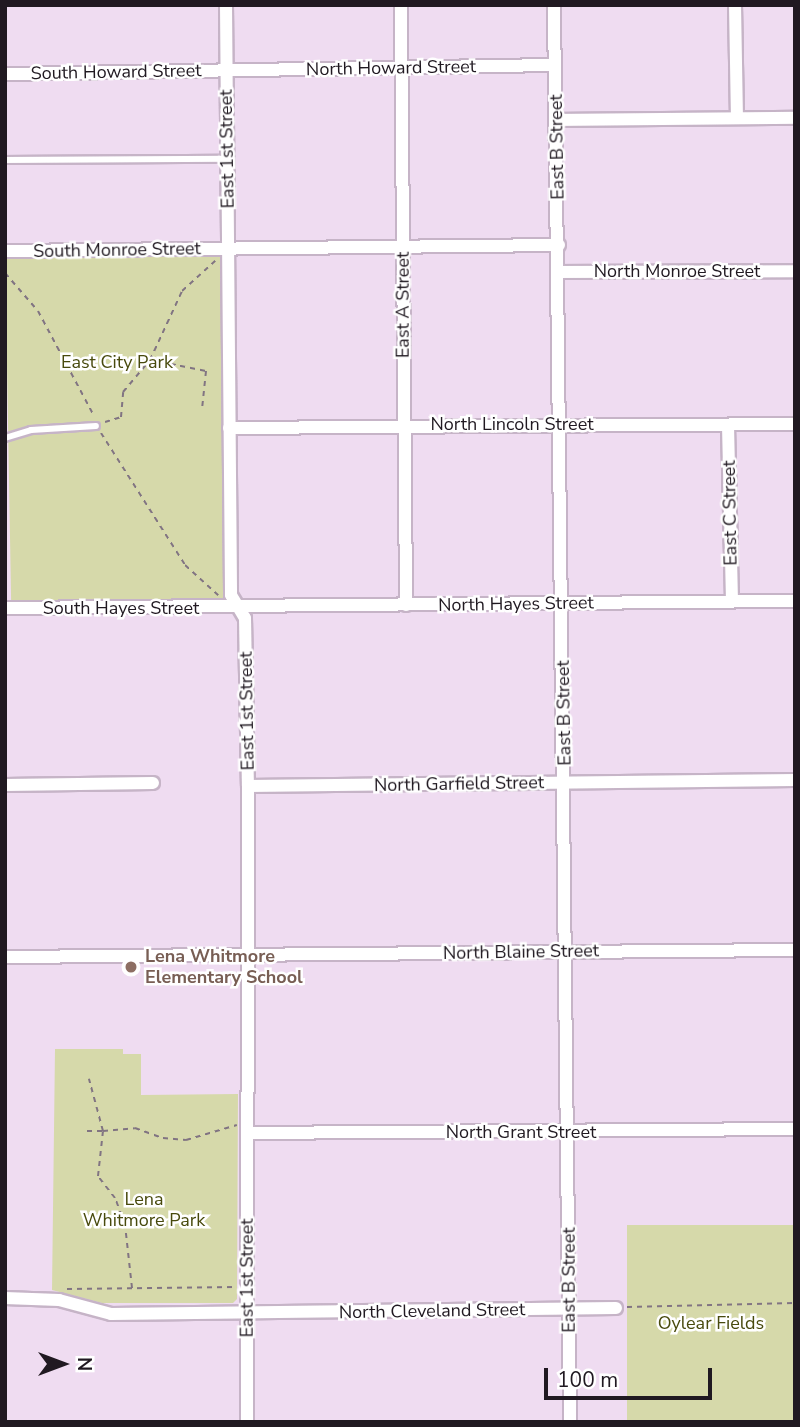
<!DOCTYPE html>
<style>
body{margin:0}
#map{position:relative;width:800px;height:1427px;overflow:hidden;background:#efdcf1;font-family:"Nunito Sans",sans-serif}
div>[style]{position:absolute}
.green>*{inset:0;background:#d6d9aa;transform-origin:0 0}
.path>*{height:2px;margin-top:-1px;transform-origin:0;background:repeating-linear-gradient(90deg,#817482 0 5px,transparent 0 10px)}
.roads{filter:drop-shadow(2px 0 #c6b4c7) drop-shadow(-2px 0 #c6b4c7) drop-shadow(0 2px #c6b4c7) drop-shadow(0 -2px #c6b4c7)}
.lane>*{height:6px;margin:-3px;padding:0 3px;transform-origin:3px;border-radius:3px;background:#fff}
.street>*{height:12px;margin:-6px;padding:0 6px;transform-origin:6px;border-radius:6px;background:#fff}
.dots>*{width:19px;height:19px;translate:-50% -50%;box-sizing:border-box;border:4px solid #fff;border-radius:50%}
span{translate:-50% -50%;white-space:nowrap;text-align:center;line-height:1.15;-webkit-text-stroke:5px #fff;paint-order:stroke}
.street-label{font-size:18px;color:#201921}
.park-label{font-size:18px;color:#484a0d}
.education-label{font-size:18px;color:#785e54;font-weight:700}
.left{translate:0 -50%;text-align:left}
.frame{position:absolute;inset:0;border:7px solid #201921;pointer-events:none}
.north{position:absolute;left:28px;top:1329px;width:70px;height:70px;-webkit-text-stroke:5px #fff;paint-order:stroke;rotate:90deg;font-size:19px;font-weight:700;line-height:28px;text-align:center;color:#201921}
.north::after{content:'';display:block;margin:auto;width:24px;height:32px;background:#201921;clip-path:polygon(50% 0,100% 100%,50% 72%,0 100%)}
.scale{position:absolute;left:544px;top:1368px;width:168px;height:32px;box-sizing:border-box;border:4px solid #201921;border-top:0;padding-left:9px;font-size:21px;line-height:24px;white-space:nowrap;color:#201921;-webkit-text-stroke:5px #fff;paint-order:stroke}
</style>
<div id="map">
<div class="green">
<div style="left:228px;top:249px;width:358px;height:223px;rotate:89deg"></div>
<div style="clip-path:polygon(55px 1049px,123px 1049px,123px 1054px,141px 1054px,141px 1095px,238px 1094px,237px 1299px,233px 1303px,102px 1303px,52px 1290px)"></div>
<div style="left:627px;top:1225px;width:168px;height:197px"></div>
</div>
<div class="path">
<div style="left:5px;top:273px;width:50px;rotate:49deg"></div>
<div style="left:38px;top:311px;width:119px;rotate:61.9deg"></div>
<div style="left:151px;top:360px;width:56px;rotate:11.3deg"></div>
<div style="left:206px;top:371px;width:36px;rotate:96deg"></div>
<div style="left:105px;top:422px;width:17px;rotate:-17deg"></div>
<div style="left:121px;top:417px;width:25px;rotate:-85deg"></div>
<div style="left:123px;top:392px;width:42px;rotate:-49.8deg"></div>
<div style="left:150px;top:360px;width:76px;rotate:-65.1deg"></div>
<div style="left:182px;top:291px;width:45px;rotate:-42.3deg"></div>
<div style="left:101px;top:433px;width:156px;rotate:57.5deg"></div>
<div style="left:185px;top:565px;width:45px;rotate:42.3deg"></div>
<div style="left:87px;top:1131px;width:16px"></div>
<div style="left:103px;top:1131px;width:54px;rotate:-105.1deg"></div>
<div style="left:132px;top:1288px;width:63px;rotate:-96.3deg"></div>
<div style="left:125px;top:1225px;width:29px;rotate:-110deg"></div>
<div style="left:115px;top:1198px;width:28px;rotate:-128deg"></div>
<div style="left:98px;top:1176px;width:45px;rotate:-83.7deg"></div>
<div style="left:103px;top:1131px;width:32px;rotate:-5deg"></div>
<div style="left:135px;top:1128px;width:30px;rotate:20deg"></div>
<div style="left:163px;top:1138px;width:23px;rotate:5deg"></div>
<div style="left:186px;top:1140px;width:53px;rotate:-16.4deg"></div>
<div style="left:67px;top:1289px;width:169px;rotate:-0.7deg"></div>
<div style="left:627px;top:1307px;width:168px;rotate:-1.4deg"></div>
</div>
<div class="roads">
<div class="lane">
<div style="left:5px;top:160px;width:222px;rotate:-0.3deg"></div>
<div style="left:5px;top:438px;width:27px;rotate:-17deg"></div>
<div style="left:31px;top:430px;width:65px;rotate:-3.5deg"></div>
</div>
<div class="street">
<div style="left:226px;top:5px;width:590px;rotate:89.51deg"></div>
<div style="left:231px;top:595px;width:27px;rotate:59deg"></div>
<div style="left:245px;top:618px;width:168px;rotate:89deg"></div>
<div style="left:248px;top:786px;width:636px;rotate:90.09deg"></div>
<div style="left:401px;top:5px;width:600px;rotate:89.52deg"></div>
<div style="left:554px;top:5px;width:1417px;rotate:89.35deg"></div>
<div style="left:735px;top:5px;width:113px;rotate:89deg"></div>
<div style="left:5px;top:74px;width:550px;rotate:-0.94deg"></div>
<div style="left:557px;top:120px;width:238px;rotate:-0.5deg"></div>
<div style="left:5px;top:251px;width:554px;rotate:-0.62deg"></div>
<div style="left:560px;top:272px;width:235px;rotate:-0.2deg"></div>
<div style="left:728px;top:425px;width:176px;rotate:88.7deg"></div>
<div style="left:229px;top:428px;width:566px;rotate:-0.4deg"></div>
<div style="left:5px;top:608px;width:790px;rotate:-0.51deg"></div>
<div style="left:5px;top:785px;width:148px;rotate:-0.8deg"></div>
<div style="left:248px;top:786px;width:547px;rotate:-0.63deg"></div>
<div style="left:5px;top:957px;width:790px;rotate:-0.51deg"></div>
<div style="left:247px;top:1133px;width:548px;rotate:-0.42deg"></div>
<div style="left:5px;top:1298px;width:54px;rotate:2.1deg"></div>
<div style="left:59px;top:1300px;width:54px;rotate:15.1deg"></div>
<div style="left:111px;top:1314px;width:505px;rotate:-0.68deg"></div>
</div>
</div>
<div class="dots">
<div style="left:131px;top:967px;background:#8d6e63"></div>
</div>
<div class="street-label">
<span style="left:391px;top:68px;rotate:-1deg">North Howard Street</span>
<span style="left:116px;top:72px;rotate:-1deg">South Howard Street</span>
<span style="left:557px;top:147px;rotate:-91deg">East B Street</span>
<span style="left:227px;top:149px;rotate:-91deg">East 1st Street</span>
<span style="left:117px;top:250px;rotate:-1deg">South Monroe Street</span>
<span style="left:677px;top:271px">North Monroe Street</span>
<span style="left:403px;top:305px;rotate:-90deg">East A Street</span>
<span style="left:512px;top:424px">North Lincoln Street</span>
<span style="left:730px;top:513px;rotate:-91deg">East C Street</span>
<span style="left:516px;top:604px;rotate:-1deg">North Hayes Street</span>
<span style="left:121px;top:608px">South Hayes Street</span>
<span style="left:247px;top:711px;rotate:-91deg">East 1st Street</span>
<span style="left:564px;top:713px;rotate:-91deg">East B Street</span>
<span style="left:459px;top:784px;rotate:-1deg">North Garfield Street</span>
<span style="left:521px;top:952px;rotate:-1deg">North Blaine Street</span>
<span style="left:521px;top:1132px">North Grant Street</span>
<span style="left:247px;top:1278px;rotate:-90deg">East 1st Street</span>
<span style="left:569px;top:1280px;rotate:-90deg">East B Street</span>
<span style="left:432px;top:1311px;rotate:-1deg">North Cleveland Street</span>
</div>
<div class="park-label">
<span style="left:117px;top:362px">East City Park</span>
<span style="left:144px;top:1210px">Lena<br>Whitmore Park</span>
<span style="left:711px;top:1323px">Oylear Fields</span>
</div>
<div class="education-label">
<span class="left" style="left:145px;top:967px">Lena Whitmore<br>Elementary School</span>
</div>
<div class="frame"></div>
<div class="north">N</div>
<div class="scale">100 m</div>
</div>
